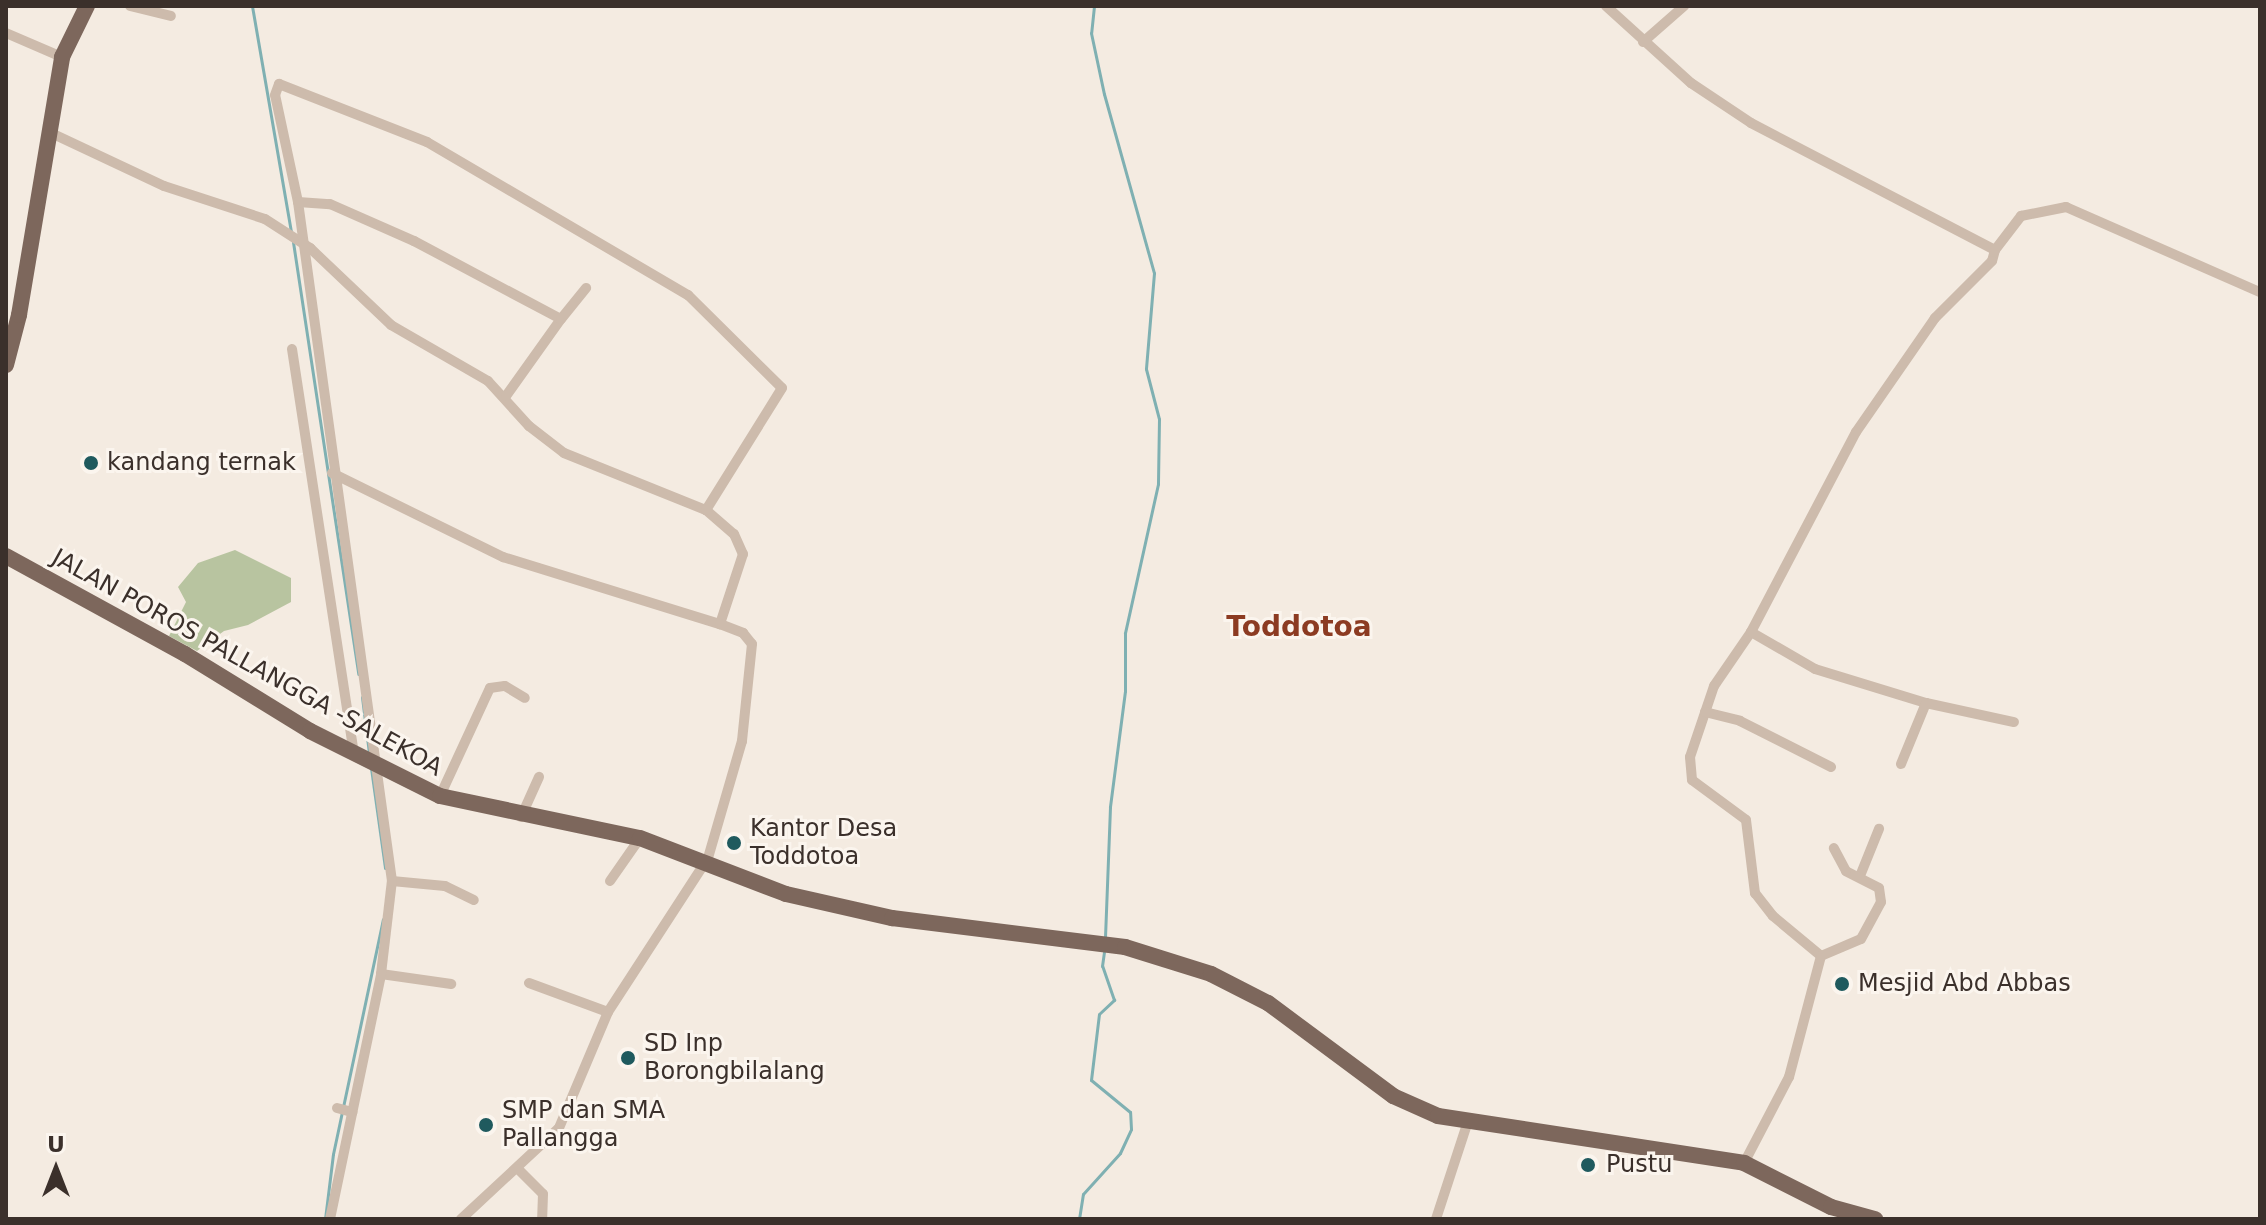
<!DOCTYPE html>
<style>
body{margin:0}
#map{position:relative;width:2266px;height:1225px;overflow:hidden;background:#f4ebe1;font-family:"DejaVu Sans",sans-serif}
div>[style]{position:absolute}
.green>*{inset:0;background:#b8c4a0}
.stream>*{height:3px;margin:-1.5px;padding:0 1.5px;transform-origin:1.5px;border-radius:1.5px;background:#7fb0b2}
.street>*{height:10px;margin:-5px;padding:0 5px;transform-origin:5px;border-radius:5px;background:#cdbbac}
.primary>*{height:16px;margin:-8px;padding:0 8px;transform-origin:8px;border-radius:8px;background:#7d675c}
.dots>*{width:22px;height:22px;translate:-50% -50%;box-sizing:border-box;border:4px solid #fbf5ee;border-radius:50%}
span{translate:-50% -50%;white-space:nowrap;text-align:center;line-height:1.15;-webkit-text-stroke:6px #fbf5ee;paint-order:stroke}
.poi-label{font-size:24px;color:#3b302b}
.left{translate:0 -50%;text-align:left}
.street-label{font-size:24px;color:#3b302b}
.quarter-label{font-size:28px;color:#8c3b22;font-weight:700}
.frame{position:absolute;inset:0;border:8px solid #3b302b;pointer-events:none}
.north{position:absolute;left:16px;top:1129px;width:80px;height:80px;-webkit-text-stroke:6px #fbf5ee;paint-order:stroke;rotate:0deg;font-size:22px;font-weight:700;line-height:32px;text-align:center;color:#3b302b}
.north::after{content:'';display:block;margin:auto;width:28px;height:36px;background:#3b302b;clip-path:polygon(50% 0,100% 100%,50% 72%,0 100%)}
</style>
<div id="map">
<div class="green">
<div style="clip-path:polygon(235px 550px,291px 578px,291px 602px,248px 625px,224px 631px,197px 651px,169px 636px,186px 602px,178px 587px,198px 563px)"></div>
</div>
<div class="stream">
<div style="left:252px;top:6px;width:228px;rotate:80.2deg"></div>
<div style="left:1094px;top:6px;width:27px;rotate:96deg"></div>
<div style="left:1091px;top:33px;width:62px;rotate:78deg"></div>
<div style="left:1104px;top:94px;width:186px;rotate:74.4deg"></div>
<div style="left:1154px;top:273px;width:96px;rotate:94.8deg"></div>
<div style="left:1146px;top:369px;width:52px;rotate:75.4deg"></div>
<div style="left:1159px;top:419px;width:65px;rotate:90.9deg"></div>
<div style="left:1158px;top:484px;width:153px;rotate:102.5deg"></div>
<div style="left:1125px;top:633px;width:58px;rotate:90deg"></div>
<div style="left:1125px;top:691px;width:117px;rotate:97.4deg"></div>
<div style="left:1110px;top:807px;width:133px;rotate:92.2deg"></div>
<div style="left:293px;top:242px;width:437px;rotate:81.4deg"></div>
<div style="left:362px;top:697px;width:56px;rotate:82.9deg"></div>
<div style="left:371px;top:768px;width:101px;rotate:82deg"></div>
<div style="left:325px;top:1219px;width:65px;rotate:-83deg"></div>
<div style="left:333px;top:1154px;width:240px;rotate:-78deg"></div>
<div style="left:1079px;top:1219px;width:25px;rotate:-81deg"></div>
<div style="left:1083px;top:1194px;width:55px;rotate:-47.9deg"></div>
<div style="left:1120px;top:1153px;width:26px;rotate:-65deg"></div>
<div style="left:1131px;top:1129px;width:17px;rotate:-93deg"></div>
<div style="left:1130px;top:1112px;width:50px;rotate:-140.6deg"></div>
<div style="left:1091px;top:1080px;width:66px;rotate:-83.1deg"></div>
<div style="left:1099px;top:1014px;width:21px;rotate:-43deg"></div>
<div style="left:1114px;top:1000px;width:36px;rotate:-109deg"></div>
<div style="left:1102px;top:966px;width:14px;rotate:-82deg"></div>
</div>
<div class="street">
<div style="left:130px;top:6px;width:42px;rotate:13.7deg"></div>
<div style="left:1606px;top:6px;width:115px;rotate:42.2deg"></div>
<div style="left:1691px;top:83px;width:72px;rotate:33.7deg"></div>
<div style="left:1751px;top:123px;width:275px;rotate:27.5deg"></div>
<div style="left:1995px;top:250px;width:11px;rotate:105deg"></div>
<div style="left:1992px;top:261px;width:81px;rotate:135deg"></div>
<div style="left:1935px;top:318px;width:139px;rotate:124.7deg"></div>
<div style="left:1856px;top:432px;width:226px;rotate:117.7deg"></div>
<div style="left:1751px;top:632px;width:65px;rotate:124.4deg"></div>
<div style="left:1714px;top:686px;width:75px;rotate:108.7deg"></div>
<div style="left:1690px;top:757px;width:23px;rotate:85deg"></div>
<div style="left:1692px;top:780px;width:67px;rotate:36.5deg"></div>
<div style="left:1746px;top:820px;width:74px;rotate:83deg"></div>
<div style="left:1755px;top:893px;width:29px;rotate:52deg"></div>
<div style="left:1773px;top:916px;width:62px;rotate:39.8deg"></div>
<div style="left:1821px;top:956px;width:125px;rotate:104.8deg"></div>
<div style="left:1789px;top:1077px;width:97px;rotate:117.6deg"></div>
<div style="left:6px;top:33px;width:61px;rotate:23.2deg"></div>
<div style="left:1643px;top:42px;width:55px;rotate:-41.3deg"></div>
<div style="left:49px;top:132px;width:127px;rotate:25.2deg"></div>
<div style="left:164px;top:186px;width:106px;rotate:18.1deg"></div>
<div style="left:265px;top:219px;width:54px;rotate:32.8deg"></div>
<div style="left:310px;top:248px;width:112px;rotate:43.5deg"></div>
<div style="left:391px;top:325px;width:112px;rotate:30deg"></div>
<div style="left:488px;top:381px;width:61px;rotate:47.7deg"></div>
<div style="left:529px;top:426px;width:44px;rotate:37.6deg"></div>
<div style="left:564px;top:453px;width:153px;rotate:21.9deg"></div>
<div style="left:706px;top:510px;width:37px;rotate:41deg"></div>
<div style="left:734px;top:534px;width:22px;rotate:66deg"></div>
<div style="left:743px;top:554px;width:74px;rotate:108.2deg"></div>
<div style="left:298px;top:202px;width:109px;rotate:-102.1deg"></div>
<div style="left:275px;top:95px;width:12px;rotate:-70deg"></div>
<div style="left:279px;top:84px;width:159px;rotate:21.4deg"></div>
<div style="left:427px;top:142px;width:303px;rotate:30.4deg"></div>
<div style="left:688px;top:295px;width:132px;rotate:44.7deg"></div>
<div style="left:782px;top:388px;width:144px;rotate:121.9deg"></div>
<div style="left:1995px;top:250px;width:43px;rotate:-52.6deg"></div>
<div style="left:2021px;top:216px;width:46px;rotate:-11.3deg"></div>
<div style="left:2066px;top:207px;width:212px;rotate:23.7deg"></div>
<div style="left:292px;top:349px;width:409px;rotate:81.3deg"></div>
<div style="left:506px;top:396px;width:95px;rotate:-54.5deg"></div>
<div style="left:332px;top:473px;width:191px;rotate:26.2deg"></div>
<div style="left:503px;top:557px;width:227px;rotate:17.2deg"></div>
<div style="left:720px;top:624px;width:25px;rotate:21deg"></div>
<div style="left:743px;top:633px;width:14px;rotate:51deg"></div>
<div style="left:752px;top:644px;width:98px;rotate:95.9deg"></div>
<div style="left:742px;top:741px;width:122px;rotate:106.2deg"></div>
<div style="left:708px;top:858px;width:184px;rotate:123deg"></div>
<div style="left:608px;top:1012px;width:126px;rotate:112.9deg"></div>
<div style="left:559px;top:1128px;width:134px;rotate:137.1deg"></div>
<div style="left:1751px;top:632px;width:74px;rotate:30deg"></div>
<div style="left:1815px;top:669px;width:116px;rotate:17deg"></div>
<div style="left:1926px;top:703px;width:90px;rotate:12.2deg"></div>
<div style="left:1705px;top:712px;width:36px;rotate:14deg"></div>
<div style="left:1740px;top:721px;width:102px;rotate:26.8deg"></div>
<div style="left:1901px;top:764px;width:66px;rotate:-67.7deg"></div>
<div style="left:440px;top:796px;width:119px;rotate:-65.2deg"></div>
<div style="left:490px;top:688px;width:15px;rotate:-8deg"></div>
<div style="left:505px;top:686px;width:23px;rotate:31deg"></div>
<div style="left:521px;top:817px;width:44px;rotate:-65.8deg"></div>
<div style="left:1860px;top:876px;width:51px;rotate:-68deg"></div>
<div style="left:392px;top:881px;width:53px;rotate:5.4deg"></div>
<div style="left:445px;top:886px;width:32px;rotate:26deg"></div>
<div style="left:610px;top:881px;width:52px;rotate:-55.1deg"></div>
<div style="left:1821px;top:956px;width:43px;rotate:-23deg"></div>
<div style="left:1861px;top:939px;width:42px;rotate:-61.6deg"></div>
<div style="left:1881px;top:902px;width:14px;rotate:-98deg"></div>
<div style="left:1879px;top:888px;width:37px;rotate:-153deg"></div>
<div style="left:1846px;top:871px;width:26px;rotate:-118deg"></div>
<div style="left:381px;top:974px;width:71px;rotate:8.1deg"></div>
<div style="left:529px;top:983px;width:84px;rotate:20.2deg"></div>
<div style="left:337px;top:1108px;width:16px;rotate:15deg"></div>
<div style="left:518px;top:1169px;width:35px;rotate:45deg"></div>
<div style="left:543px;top:1194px;width:25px;rotate:92deg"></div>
<div style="left:330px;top:1219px;width:250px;rotate:-78.2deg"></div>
<div style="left:381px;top:974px;width:94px;rotate:-83.3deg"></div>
<div style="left:392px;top:881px;width:685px;rotate:-97.88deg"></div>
<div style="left:298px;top:202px;width:32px;rotate:4deg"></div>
<div style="left:330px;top:204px;width:92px;rotate:23.8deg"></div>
<div style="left:414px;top:241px;width:166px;rotate:28deg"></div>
<div style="left:561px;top:319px;width:40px;rotate:-51deg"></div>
<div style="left:1436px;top:1219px;width:100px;rotate:-71.9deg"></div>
</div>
<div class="primary">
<div style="left:6px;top:365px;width:52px;rotate:-75.4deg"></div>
<div style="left:19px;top:315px;width:262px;rotate:-80.5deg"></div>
<div style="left:62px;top:57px;width:57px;rotate:-63.9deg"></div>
<div style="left:6px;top:556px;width:204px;rotate:28.7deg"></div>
<div style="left:185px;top:654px;width:147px;rotate:31.6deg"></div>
<div style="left:310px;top:731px;width:145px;rotate:26.6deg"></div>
<div style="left:440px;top:796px;width:204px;rotate:11.9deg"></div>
<div style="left:640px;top:838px;width:156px;rotate:21deg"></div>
<div style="left:786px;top:894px;width:109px;rotate:12.8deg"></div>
<div style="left:892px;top:918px;width:235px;rotate:7.1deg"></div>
<div style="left:1125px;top:947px;width:90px;rotate:17.4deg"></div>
<div style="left:1211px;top:974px;width:64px;rotate:27deg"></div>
<div style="left:1268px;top:1003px;width:156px;rotate:36.6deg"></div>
<div style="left:1393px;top:1096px;width:49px;rotate:24deg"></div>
<div style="left:1438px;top:1116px;width:310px;rotate:8.7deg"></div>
<div style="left:1744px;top:1163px;width:97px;rotate:26.8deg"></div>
<div style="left:1831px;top:1207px;width:46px;rotate:15.3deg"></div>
</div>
<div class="dots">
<div style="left:91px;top:463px;background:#1f5a5e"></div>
<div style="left:734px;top:843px;background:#1f5a5e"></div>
<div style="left:1842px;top:984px;background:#1f5a5e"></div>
<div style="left:628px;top:1058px;background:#1f5a5e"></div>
<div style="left:486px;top:1125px;background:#1f5a5e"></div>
<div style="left:1588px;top:1165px;background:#1f5a5e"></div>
</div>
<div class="poi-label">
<span class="left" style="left:107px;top:463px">kandang ternak</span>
<span class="left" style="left:750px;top:843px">Kantor Desa<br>Toddotoa</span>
<span class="left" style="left:1858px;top:984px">Mesjid Abd Abbas</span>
<span class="left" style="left:644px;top:1058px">SD Inp<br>Borongbilalang</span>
<span class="left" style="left:502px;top:1125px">SMP dan SMA<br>Pallangga</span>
<span class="left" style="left:1606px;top:1165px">Pustu</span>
</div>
<div class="street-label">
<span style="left:247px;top:663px;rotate:29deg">JALAN POROS PALLANGGA -SALEKOA</span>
</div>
<div class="quarter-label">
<span style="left:1299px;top:627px">Toddotoa</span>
</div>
<div class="frame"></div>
<div class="north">U</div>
</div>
